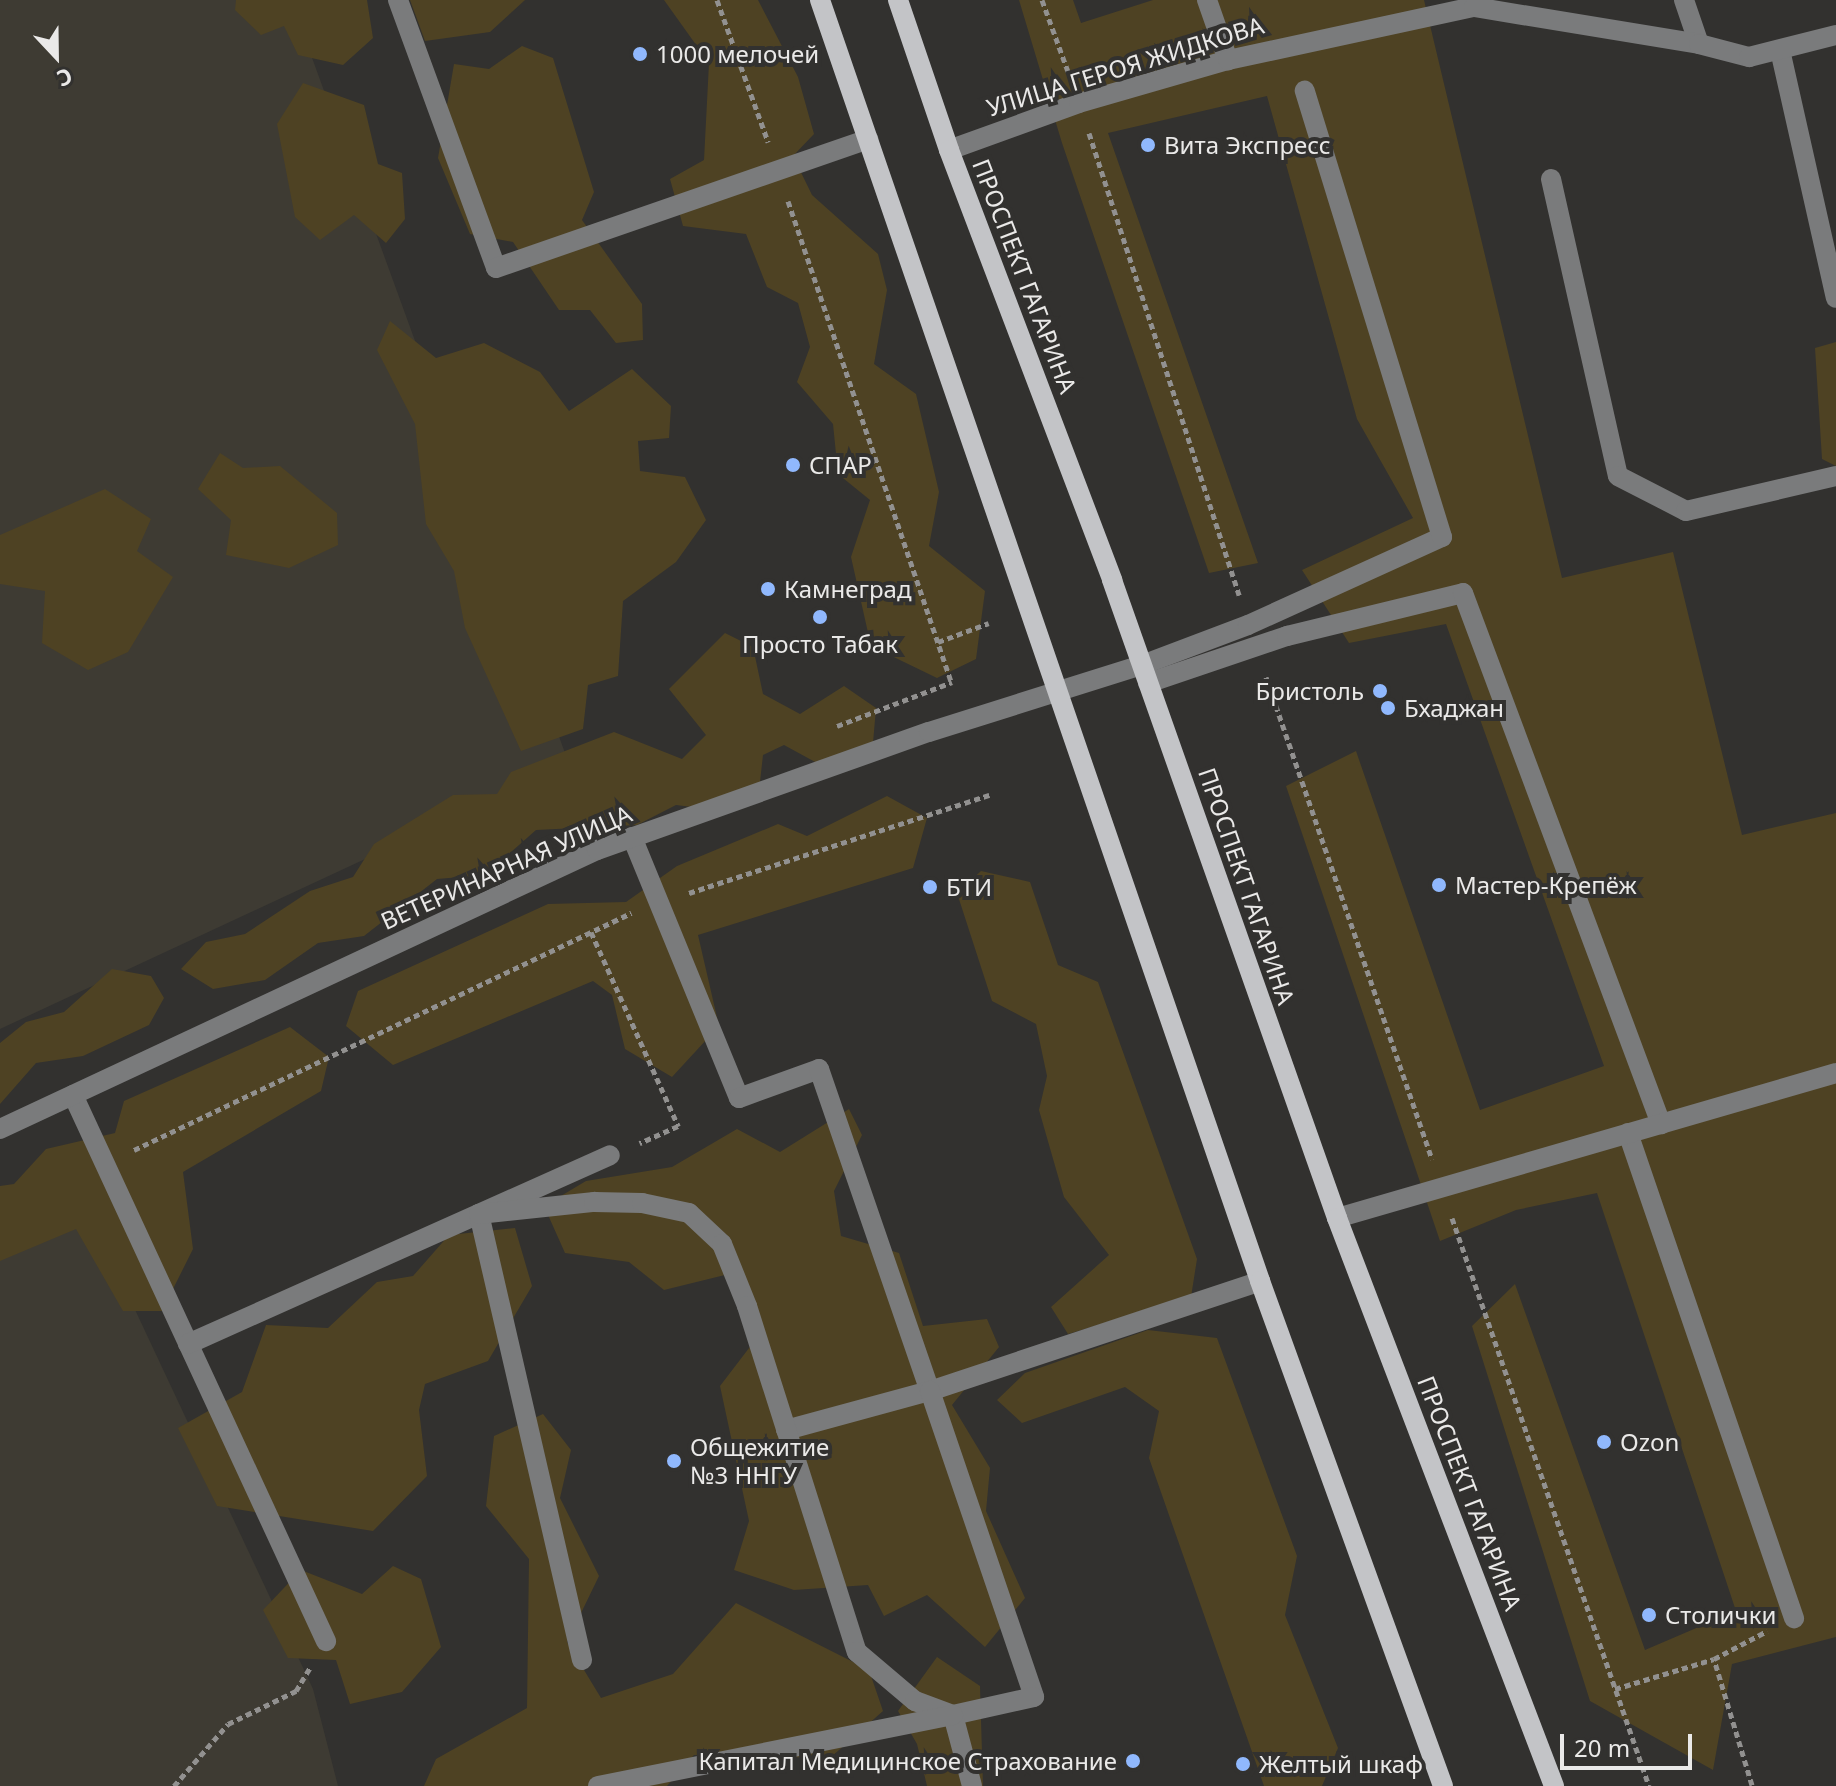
<!DOCTYPE html>
<meta charset="utf-8">
<style>
body{margin:0}
#map{position:relative;width:1836px;height:1786px;overflow:hidden;background:#32312f;font-family:"Noto Sans",sans-serif}
div>[style]{position:absolute}
.built>*{inset:0;background:#3e3b33}
.green>*{inset:0;background:#4e4223}
.path>*{height:5px;margin-top:-2.5px;transform-origin:0;background:repeating-linear-gradient(90deg,#929190 0 6px,transparent 0 10px)}
.minor>*{height:20px;margin:-10px;padding:0 10px;transform-origin:10px;border-radius:10px;background:#7a7b7c}
.major>*{height:20px;margin:-10px;padding:0 10px;transform-origin:10px;border-radius:10px;background:#c3c4c7}
.dots>*{width:22px;height:22px;translate:-50% -50%;box-sizing:border-box;border:4px solid #32312f;border-radius:50%}
span{translate:-50% -50%;white-space:nowrap;text-align:center;line-height:1.15;-webkit-text-stroke:8px #32312f;paint-order:stroke}
.poi-label{font-size:24px;color:#eae9e8}
.left{translate:0 -50%;text-align:left}
.right{translate:-100% -50%;text-align:right}
.street-label{font-size:24px;color:#eae9e8}
.north{position:absolute;left:16px;top:16px;width:80px;height:80px;-webkit-text-stroke:6px #32312f;paint-order:stroke;rotate:158deg;font-size:22px;font-weight:700;line-height:32px;text-align:center;color:#eae9e8}
.north::after{content:'';display:block;margin:auto;width:28px;height:36px;background:#eae9e8;clip-path:polygon(50% 0,100% 100%,50% 72%,0 100%)}
.scale{position:absolute;left:1560px;top:1734px;width:132px;height:36px;box-sizing:border-box;border:4px solid #eae9e8;border-top:0;padding-left:10px;font-size:24px;line-height:28px;white-space:nowrap;color:#eae9e8;-webkit-text-stroke:6px #32312f;paint-order:stroke}
</style>
<div id="map">
<div class="built">
<div style="clip-path:polygon(0 0,291px 0,569px 764px,0 1029px)"></div>
<div style="clip-path:polygon(69px 1169px,313px 1689px,338px 1786px,0 1786px,0 1200px)"></div>
</div>
<div class="green">
<div style="clip-path:polygon(236px 0,367px 0,373px 38px,343px 65px,298px 55px,284px 26px,261px 35px,235px 10px)"></div>
<div style="clip-path:polygon(410px 0,525px 0,490px 32px,425px 41px)"></div>
<div style="clip-path:polygon(664px 0,758px 0,798px 77px,814px 134px,793px 156px,812px 195px,878px 254px,887px 290px,874px 364px,916px 394px,939px 492px,929px 546px,985px 591px,976px 659px,937px 678px,871px 646px,851px 557px,870px 500px,838px 474px,833px 424px,797px 382px,810px 347px,798px 303px,767px 287px,746px 234px,683px 226px,670px 179px,704px 160px,709px 63px)"></div>
<div style="clip-path:polygon(1019px 0,1073px 0,1081px 23px,1153px 0,1424px 0,1562px 578px,1673px 552px,1742px 835px,1836px 813px,1836px 1637px,1732px 1664px,1713px 1770px,1590px 1701px,1472px 1326px,1515px 1284px,1645px 1650px,1736px 1611px,1597px 1193px,1516px 1210px,1440px 1241px,1286px 786px,1356px 751px,1480px 1110px,1604px 1066px,1446px 624px,1349px 643px,1302px 570px,1413px 518px,1357px 419px,1267px 96px,1108px 133px,1258px 563px,1209px 573px,1062px 143px)"></div>
<div style="clip-path:polygon(522px 46px,553px 58px,594px 192px,582px 220px,642px 304px,643px 340px,616px 343px,590px 310px,559px 310px,513px 242px,470px 234px,438px 158px,454px 64px,489px 69px)"></div>
<div style="clip-path:polygon(303px 83px,364px 105px,378px 164px,402px 173px,405px 219px,386px 243px,354px 215px,320px 240px,295px 217px,277px 124px)"></div>
<div style="clip-path:polygon(390px 321px,436px 358px,484px 343px,540px 372px,569px 411px,632px 369px,671px 406px,669px 438px,638px 441px,640px 471px,685px 477px,706px 520px,676px 562px,623px 601px,618px 676px,588px 685px,583px 729px,521px 751px,465px 628px,454px 571px,426px 524px,415px 424px,377px 350px)"></div>
<div style="clip-path:polygon(1836px 342px,1836px 466px,1822px 459px,1815px 348px)"></div>
<div style="clip-path:polygon(220px 453px,243px 468px,280px 466px,337px 513px,338px 545px,289px 568px,226px 555px,231px 520px,198px 489px)"></div>
<div style="clip-path:polygon(105px 489px,151px 519px,137px 551px,173px 577px,128px 652px,88px 670px,42px 643px,45px 591px,0 584px,0 535px)"></div>
<div style="clip-path:polygon(725px 633px,753px 647px,763px 694px,800px 714px,844px 686px,876px 708px,873px 743px,817px 763px,784px 745px,763px 755px,760px 782px,732px 812px,676px 805px,637px 825px,536px 830px,485px 875px,437px 879px,364px 936px,318px 943px,265px 980px,213px 989px,181px 969px,206px 942px,245px 934px,310px 891px,353px 877px,374px 844px,453px 795px,497px 794px,511px 772px,614px 732px,682px 759px,706px 735px,669px 689px)"></div>
<div style="clip-path:polygon(887px 796px,927px 818px,913px 868px,698px 935px,719px 1026px,672px 1077px,625px 1049px,612px 995px,593px 981px,393px 1065px,346px 1026px,358px 991px,548px 904px,626px 902px,677px 866px,778px 824px,807px 836px)"></div>
<div style="clip-path:polygon(981px 871px,1030px 882px,1058px 965px,1098px 982px,1197px 1259px,1191px 1297px,1068px 1334px,1051px 1307px,1109px 1255px,1064px 1197px,1039px 1110px,1047px 1076px,1036px 1024px,992px 1001px,957px 893px)"></div>
<div style="clip-path:polygon(112px 969px,151px 976px,164px 998px,149px 1025px,83px 1056px,36px 1063px,0 1104px,0 1043px,26px 1022px,64px 1012px)"></div>
<div style="clip-path:polygon(290px 1027px,329px 1057px,321px 1091px,183px 1172px,193px 1249px,162px 1311px,123px 1311px,76px 1229px,0 1261px,0 1186px,14px 1184px,46px 1149px,115px 1133px,124px 1101px)"></div>
<div style="clip-path:polygon(849px 1109px,862px 1135px,834px 1191px,841px 1236px,899px 1253px,923px 1326px,987px 1319px,999px 1347px,952px 1405px,990px 1468px,986px 1511px,1025px 1598px,985px 1647px,927px 1595px,884px 1616px,868px 1585px,794px 1590px,734px 1570px,749px 1521px,720px 1386px,759px 1335px,733px 1273px,664px 1290px,629px 1262px,565px 1253px,544px 1206px,586px 1181px,672px 1167px,737px 1129px,780px 1152px)"></div>
<div style="clip-path:polygon(515px 1228px,532px 1286px,488px 1361px,425px 1384px,419px 1410px,427px 1476px,373px 1531px,217px 1506px,178px 1428px,242px 1392px,266px 1325px,328px 1328px,377px 1282px,413px 1276px,449px 1235px)"></div>
<div style="clip-path:polygon(1148px 1330px,1217px 1338px,1297px 1556px,1285px 1615px,1338px 1748px,1322px 1786px,1264px 1786px,1149px 1458px,1159px 1411px,1125px 1387px,1022px 1423px,997px 1400px,1025px 1373px)"></div>
<div style="clip-path:polygon(543px 1414px,571px 1450px,560px 1498px,599px 1576px,567px 1642px,601px 1698px,673px 1674px,736px 1603px,869px 1670px,883px 1711px,830px 1758px,694px 1755px,667px 1786px,424px 1786px,436px 1759px,527px 1708px,529px 1559px,486px 1506px,494px 1436px)"></div>
<div style="clip-path:polygon(393px 1566px,421px 1579px,441px 1647px,402px 1692px,350px 1704px,336px 1660px,288px 1658px,263px 1610px,301px 1570px,362px 1594px)"></div>
<div style="clip-path:polygon(937px 1657px,980px 1686px,983px 1786px,927px 1786px,917px 1744px,898px 1711px)"></div>
</div>
<div class="path">
<div style="left:717px;top:0;width:151px;rotate:70.2deg"></div>
<div style="left:1042px;top:0;width:79px;rotate:70deg"></div>
<div style="left:1089px;top:133px;width:486px;rotate:72deg"></div>
<div style="left:788px;top:201px;width:510px;rotate:71.25deg"></div>
<div style="left:938px;top:642px;width:54px;rotate:-20.4deg"></div>
<div style="left:1266px;top:677px;width:510px;rotate:71deg"></div>
<div style="left:837px;top:726px;width:123px;rotate:-20.9deg"></div>
<div style="left:689px;top:893px;width:316px;rotate:-18.1deg"></div>
<div style="left:591px;top:932px;width:213px;rotate:65.8deg"></div>
<div style="left:678px;top:1126px;width:42px;rotate:155.9deg"></div>
<div style="left:134px;top:1150px;width:551px;rotate:-25.49deg"></div>
<div style="left:1452px;top:1218px;width:601px;rotate:70.87deg"></div>
<div style="left:1615px;top:1689px;width:103px;rotate:-16.9deg"></div>
<div style="left:1752px;top:1785px;width:132px;rotate:-106.8deg"></div>
<div style="left:1714px;top:1659px;width:60px;rotate:-27.8deg"></div>
<div style="left:174px;top:1786px;width:82px;rotate:-48.9deg"></div>
<div style="left:228px;top:1724px;width:76px;rotate:-25.9deg"></div>
<div style="left:296px;top:1691px;width:29px;rotate:-59deg"></div>
</div>
<div class="minor">
<div style="left:398px;top:0;width:285px;rotate:69.9deg"></div>
<div style="left:496px;top:268px;width:394px;rotate:-19.1deg"></div>
<div style="left:1207px;top:0;width:64px;rotate:70.7deg"></div>
<div style="left:1684px;top:0;width:46px;rotate:71.2deg"></div>
<div style="left:1780px;top:50px;width:254px;rotate:77.3deg"></div>
<div style="left:949px;top:150px;width:138px;rotate:-19.9deg"></div>
<div style="left:1079px;top:103px;width:155px;rotate:-16.1deg"></div>
<div style="left:1228px;top:60px;width:252px;rotate:-12.2deg"></div>
<div style="left:1474px;top:7px;width:228px;rotate:9.3deg"></div>
<div style="left:1699px;top:44px;width:52px;rotate:14.6deg"></div>
<div style="left:1749px;top:57px;width:90px;rotate:-14.2deg"></div>
<div style="left:1551px;top:179px;width:304px;rotate:77.3deg"></div>
<div style="left:1618px;top:476px;width:76px;rotate:27.2deg"></div>
<div style="left:1686px;top:511px;width:154px;rotate:-13.1deg"></div>
<div style="left:1148px;top:683px;width:147px;rotate:-18.7deg"></div>
<div style="left:1287px;top:636px;width:181px;rotate:-13.7deg"></div>
<div style="left:1463px;top:593px;width:567px;rotate:69.55deg"></div>
<div style="left:632px;top:837px;width:282px;rotate:67.7deg"></div>
<div style="left:739px;top:1098px;width:85px;rotate:-19.9deg"></div>
<div style="left:819px;top:1069px;width:341px;rotate:71deg"></div>
<div style="left:930px;top:1391px;width:348px;rotate:-18.4deg"></div>
<div style="left:73px;top:1095px;width:602px;rotate:65.14deg"></div>
<div style="left:0;top:1129px;width:659px;rotate:-25.05deg"></div>
<div style="left:597px;top:850px;width:352px;rotate:-19.6deg"></div>
<div style="left:929px;top:732px;width:223px;rotate:-17.5deg"></div>
<div style="left:1142px;top:665px;width:113px;rotate:-20.7deg"></div>
<div style="left:1248px;top:625px;width:213px;rotate:-24.4deg"></div>
<div style="left:1442px;top:537px;width:467px;rotate:-107.1deg"></div>
<div style="left:1628px;top:1133px;width:513px;rotate:71.11deg"></div>
<div style="left:1337px;top:1218px;width:520px;rotate:-16.2deg"></div>
<div style="left:188px;top:1344px;width:462px;rotate:-24.1deg"></div>
<div style="left:786px;top:1430px;width:149px;rotate:-15.2deg"></div>
<div style="left:930px;top:1391px;width:323px;rotate:71.2deg"></div>
<div style="left:1034px;top:1697px;width:83px;rotate:167.5deg"></div>
<div style="left:953px;top:1715px;width:73px;rotate:75deg"></div>
<div style="left:582px;top:1660px;width:458px;rotate:-103deg"></div>
<div style="left:479px;top:1214px;width:116px;rotate:-6deg"></div>
<div style="left:594px;top:1202px;width:48px;rotate:1.2deg"></div>
<div style="left:642px;top:1203px;width:48px;rotate:12deg"></div>
<div style="left:689px;top:1213px;width:45px;rotate:43.2deg"></div>
<div style="left:722px;top:1244px;width:67px;rotate:68deg"></div>
<div style="left:747px;top:1306px;width:363px;rotate:72.4deg"></div>
<div style="left:857px;top:1652px;width:76px;rotate:40.2deg"></div>
<div style="left:915px;top:1701px;width:40px;rotate:20.2deg"></div>
<div style="left:598px;top:1786px;width:362px;rotate:-11.3deg"></div>
</div>
<div class="major">
<div style="left:820px;top:0;width:1354px;rotate:71.04deg"></div>
<div style="left:1260px;top:1281px;width:537px;rotate:70.08deg"></div>
<div style="left:898px;top:0;width:158px;rotate:71.2deg"></div>
<div style="left:949px;top:150px;width:460px;rotate:69.2deg"></div>
<div style="left:1112px;top:580px;width:677px;rotate:70.57deg"></div>
<div style="left:1337px;top:1218px;width:608px;rotate:69.09deg"></div>
</div>
<div class="dots">
<div style="left:640px;top:54px;background:#90b8fd"></div>
<div style="left:1148px;top:145px;background:#90b8fd"></div>
<div style="left:793px;top:465px;background:#90b8fd"></div>
<div style="left:768px;top:589px;background:#90b8fd"></div>
<div style="left:820px;top:617px;background:#90b8fd"></div>
<div style="left:1380px;top:691px;background:#90b8fd"></div>
<div style="left:1388px;top:708px;background:#90b8fd"></div>
<div style="left:1439px;top:885px;background:#90b8fd"></div>
<div style="left:930px;top:887px;background:#90b8fd"></div>
<div style="left:1604px;top:1442px;background:#90b8fd"></div>
<div style="left:674px;top:1461px;background:#90b8fd"></div>
<div style="left:1649px;top:1615px;background:#90b8fd"></div>
<div style="left:1133px;top:1761px;background:#90b8fd"></div>
<div style="left:1243px;top:1764px;background:#90b8fd"></div>
</div>
<div class="poi-label">
<span class="left" style="left:656px;top:54px">1000 мелочей</span>
<span class="left" style="left:1164px;top:145px">Вита Экспресс</span>
<span class="left" style="left:809px;top:465px">СПАР</span>
<span class="left" style="left:784px;top:589px">Камнеград</span>
<span style="left:820px;top:644px">Просто Табак</span>
<span class="right" style="left:1364px;top:691px">Бристоль</span>
<span class="left" style="left:1404px;top:708px">Бхаджан</span>
<span class="left" style="left:1455px;top:885px">Мастер-Крепёж</span>
<span class="left" style="left:946px;top:887px">БТИ</span>
<span class="left" style="left:1620px;top:1442px">Ozon</span>
<span class="left" style="left:690px;top:1461px">Общежитие<br>№3 ННГУ</span>
<span class="left" style="left:1665px;top:1615px">Столички</span>
<span class="right" style="left:1117px;top:1761px">Капитал Медицинское Страхование</span>
<span class="left" style="left:1259px;top:1764px">Желтый шкаф</span>
</div>
<div class="street-label">
<span style="left:1125px;top:66px;rotate:-17deg">УЛИЦА ГЕРОЯ ЖИДКОВА</span>
<span style="left:1025px;top:276px;rotate:69deg">ПРОСПЕКТ ГАГАРИНА</span>
<span style="left:506px;top:867px;rotate:-24deg">ВЕТЕРИНАРНАЯ УЛИЦА</span>
<span style="left:1247px;top:886px;rotate:71deg">ПРОСПЕКТ ГАГАРИНА</span>
<span style="left:1470px;top:1493px;rotate:69deg">ПРОСПЕКТ ГАГАРИНА</span>
</div>
<div class="north">С</div>
<div class="scale">20 m</div>
</div>
